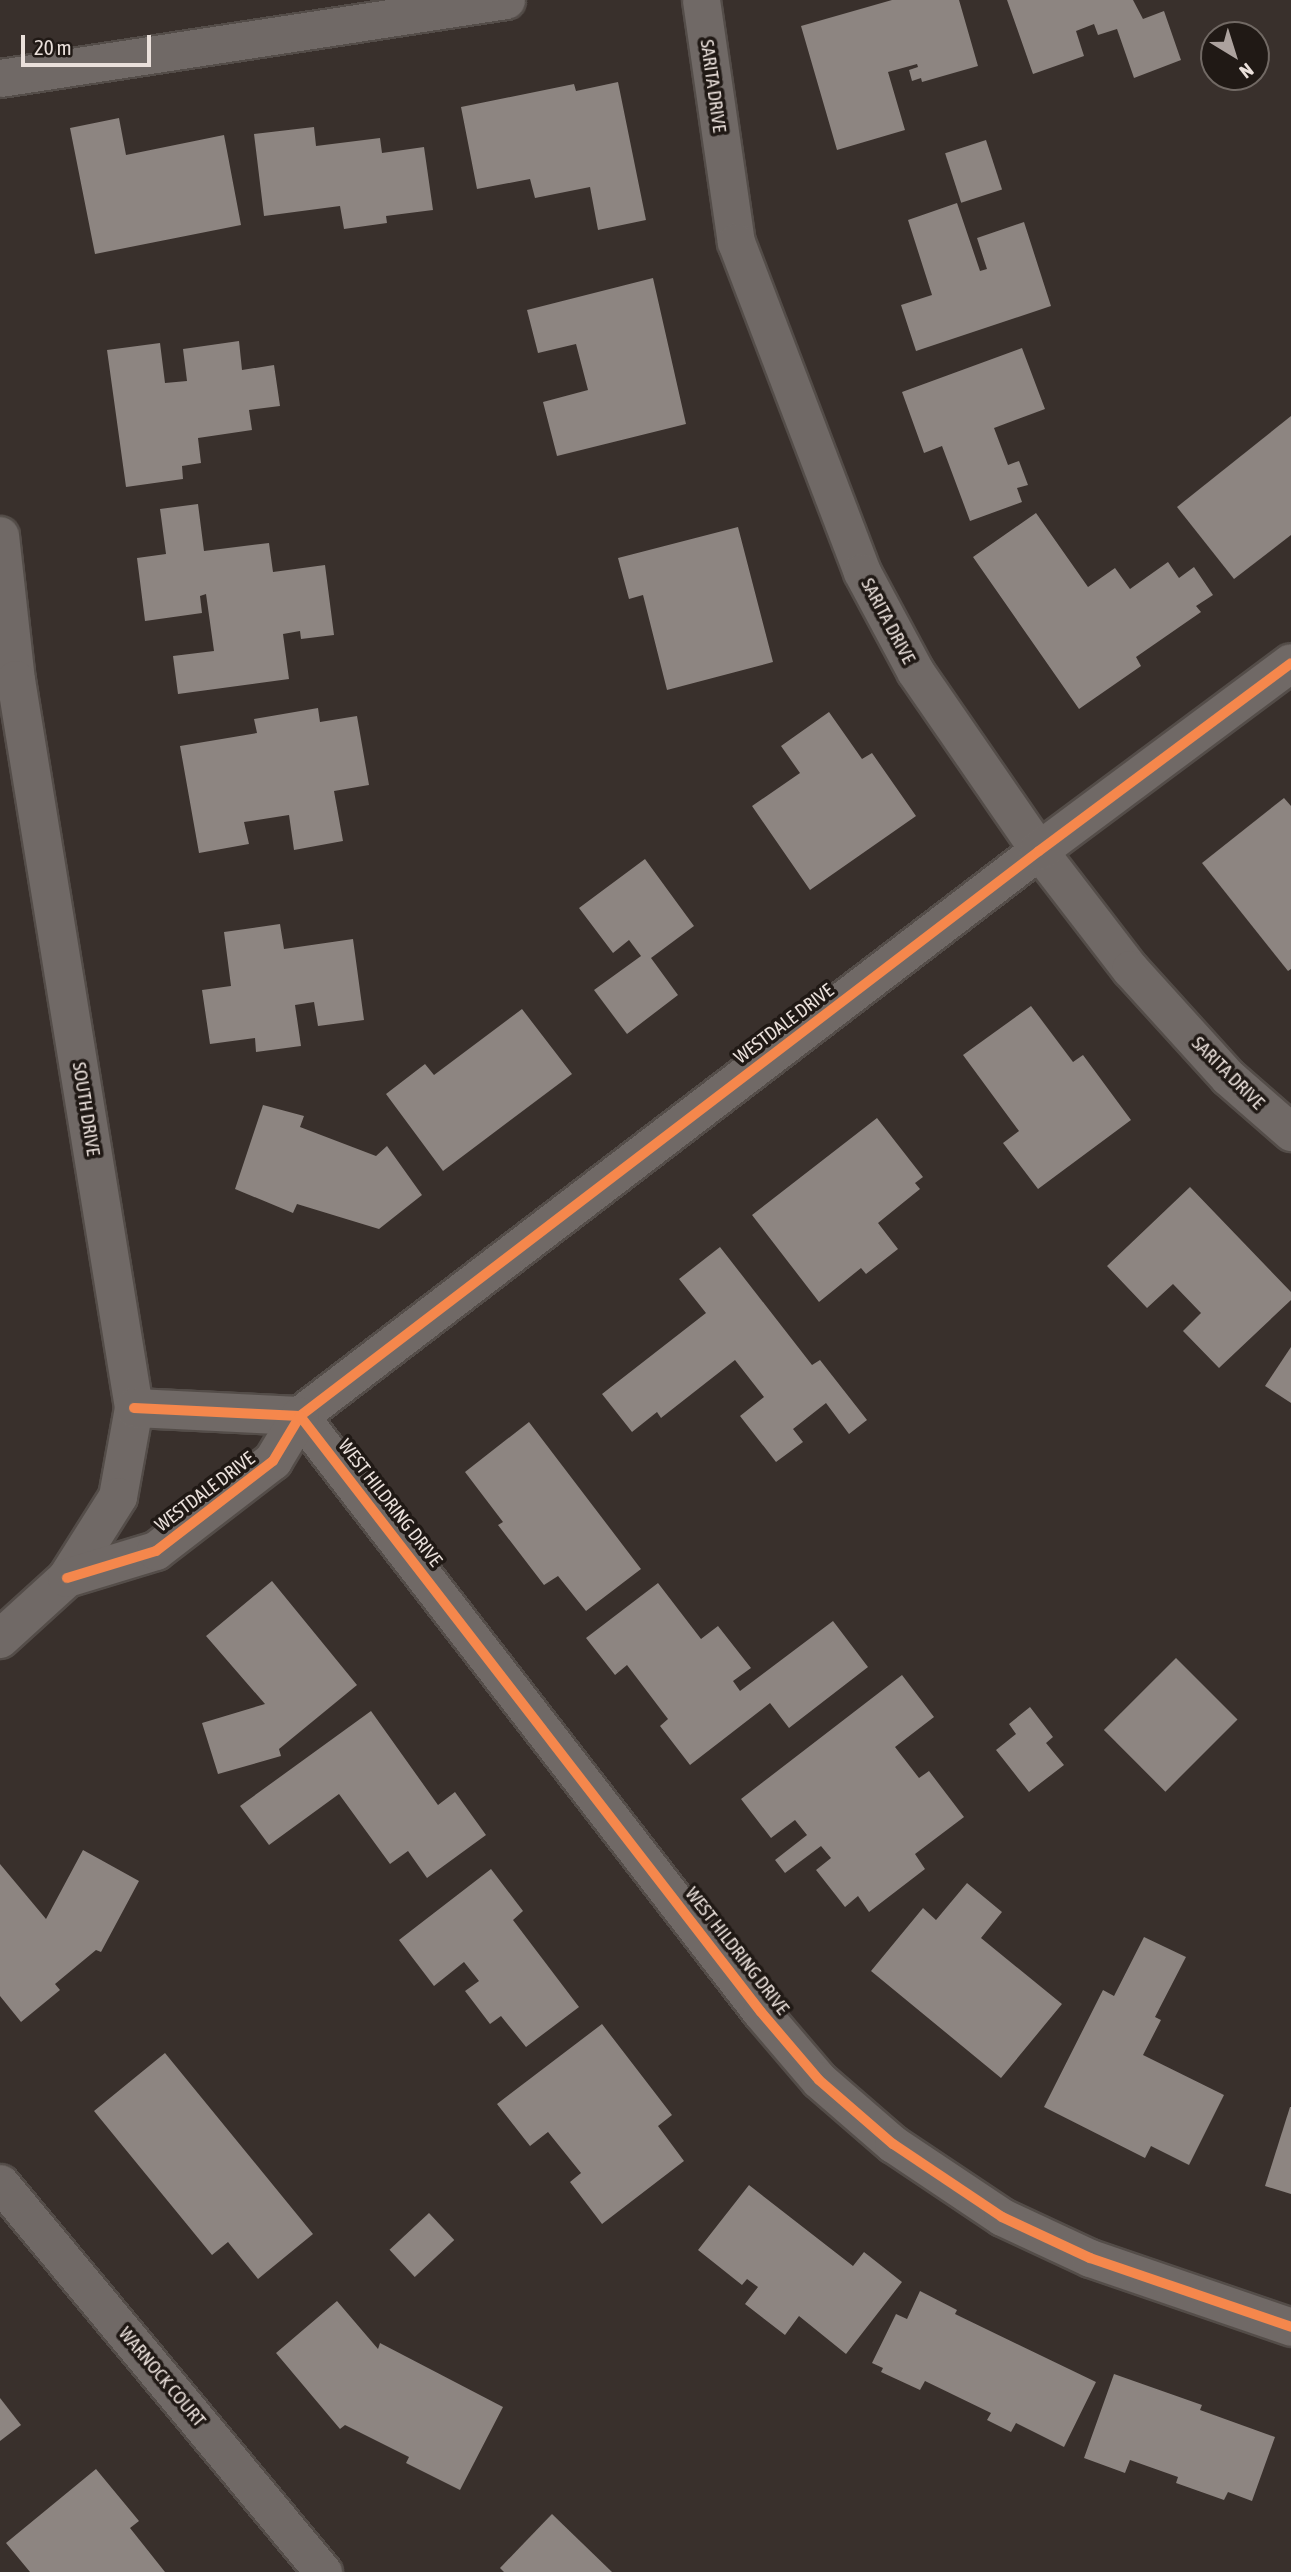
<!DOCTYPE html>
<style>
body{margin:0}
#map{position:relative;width:1291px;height:2572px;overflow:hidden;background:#39302c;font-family:"Asap Condensed",sans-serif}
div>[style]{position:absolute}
.building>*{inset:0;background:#8d8581;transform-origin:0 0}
.roads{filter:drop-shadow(2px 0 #544d49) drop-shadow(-2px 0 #544d49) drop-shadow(0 2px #544d49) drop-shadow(0 -2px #544d49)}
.street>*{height:37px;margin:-18.5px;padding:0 18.5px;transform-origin:18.5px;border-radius:18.5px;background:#706966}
.secondary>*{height:38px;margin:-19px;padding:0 19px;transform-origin:19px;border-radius:19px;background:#706966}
.cycleway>*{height:10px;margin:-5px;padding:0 5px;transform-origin:5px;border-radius:5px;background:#f5874c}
span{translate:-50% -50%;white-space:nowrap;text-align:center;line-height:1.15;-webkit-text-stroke:7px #201915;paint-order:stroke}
.street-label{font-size:19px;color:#eae0db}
.north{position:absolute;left:1200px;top:21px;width:70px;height:70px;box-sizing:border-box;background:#201915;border:2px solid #716964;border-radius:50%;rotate:142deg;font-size:19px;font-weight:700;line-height:28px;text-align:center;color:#eae0db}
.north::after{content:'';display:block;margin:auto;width:24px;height:32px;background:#aca29e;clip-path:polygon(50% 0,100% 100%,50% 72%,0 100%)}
.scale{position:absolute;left:21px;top:35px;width:130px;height:32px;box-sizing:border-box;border:4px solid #eae0db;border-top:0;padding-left:9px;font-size:21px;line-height:24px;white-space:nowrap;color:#eae0db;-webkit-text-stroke:5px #201915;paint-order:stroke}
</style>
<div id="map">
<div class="building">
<div style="clip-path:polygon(892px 0,959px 0,978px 66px,922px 82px,921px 78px,912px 81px,909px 70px,918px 67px,917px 64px,888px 72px,905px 130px,837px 150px,801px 26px)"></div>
<div style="clip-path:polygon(1007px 0,1133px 0,1143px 19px,1164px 11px,1181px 60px,1134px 78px,1117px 29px,1098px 35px,1094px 24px,1076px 31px,1084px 56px,1033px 74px)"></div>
<div style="clip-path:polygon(618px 82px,646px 220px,598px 230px,590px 187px,535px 198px,530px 179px,477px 189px,461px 107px,574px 84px,576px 91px)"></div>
<div style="clip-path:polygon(119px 118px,126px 155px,224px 135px,241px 225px,95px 254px,70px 128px)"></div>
<div style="clip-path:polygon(314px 127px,316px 146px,380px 138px,382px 153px,424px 147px,433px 210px,386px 216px,387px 223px,344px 229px,340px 206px,264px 216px,254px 134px)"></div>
<div style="left:986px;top:140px;width:52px;height:43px;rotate:72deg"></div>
<div style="clip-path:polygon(957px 203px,980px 271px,987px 269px,977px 238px,1024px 222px,1051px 306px,916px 351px,901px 305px,932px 295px,908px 220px)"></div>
<div style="clip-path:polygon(653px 278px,686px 424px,557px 456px,543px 402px,588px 390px,576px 344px,538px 353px,527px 310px)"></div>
<div style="clip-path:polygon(239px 341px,242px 370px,274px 365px,280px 406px,249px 410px,252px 430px,198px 438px,201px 463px,182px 466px,183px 479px,126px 487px,107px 350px,160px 343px,165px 383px,187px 381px,183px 349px)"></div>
<div style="clip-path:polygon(1022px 348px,1045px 409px,994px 428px,1008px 465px,1019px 461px,1028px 485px,1017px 488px,1022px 502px,970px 521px,942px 446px,924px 453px,902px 392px)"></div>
<div style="clip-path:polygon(1291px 416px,1291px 535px,1234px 579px,1177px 507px)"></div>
<div style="clip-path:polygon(198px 504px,204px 551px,269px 543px,273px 572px,325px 565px,334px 635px,301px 639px,300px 631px,283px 634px,289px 679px,178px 694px,173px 656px,214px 651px,206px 594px,200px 596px,202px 613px,145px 621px,137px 558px,166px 554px,160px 509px)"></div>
<div style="clip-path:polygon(1036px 513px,1088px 587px,1115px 568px,1130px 589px,1168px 562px,1179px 578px,1194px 567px,1213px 595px,1196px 606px,1201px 612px,1136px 657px,1141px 666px,1079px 709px,973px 557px)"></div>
<div style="clip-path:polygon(738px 527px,773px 662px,667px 690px,643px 595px,629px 599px,618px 558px)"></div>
<div style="clip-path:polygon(318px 708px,320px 722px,357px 716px,369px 785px,334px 791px,343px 841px,294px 850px,289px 815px,244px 822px,249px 844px,199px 853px,180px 746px,257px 733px,254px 719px)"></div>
<div style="clip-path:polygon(829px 712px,862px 759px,872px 753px,916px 816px,810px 890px,752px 806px,800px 773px,781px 746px)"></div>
<div style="clip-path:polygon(1284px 798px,1291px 806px,1291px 969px,1288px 971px,1202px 863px)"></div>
<div style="clip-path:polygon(645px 859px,694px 926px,651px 958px,678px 995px,627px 1034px,594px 990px,641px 956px,629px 940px,613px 953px,579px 908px)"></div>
<div style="clip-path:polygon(280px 924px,284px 949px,353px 939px,364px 1020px,318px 1026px,314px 1002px,295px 1005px,301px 1046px,256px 1052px,255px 1038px,210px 1044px,202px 990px,231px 986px,224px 932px)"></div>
<div style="clip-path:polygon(1031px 1006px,1073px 1062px,1083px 1055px,1131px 1120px,1038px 1189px,1003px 1143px,1019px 1131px,963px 1055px)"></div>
<div style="clip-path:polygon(522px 1009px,572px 1074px,443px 1171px,386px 1094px,425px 1064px,434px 1075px)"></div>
<div style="clip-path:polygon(263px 1105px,304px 1116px,300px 1127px,376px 1156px,387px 1146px,422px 1195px,379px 1229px,297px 1204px,293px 1213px,235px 1189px)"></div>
<div style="clip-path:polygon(877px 1118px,923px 1177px,915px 1183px,920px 1189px,878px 1223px,898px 1249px,866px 1274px,861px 1268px,819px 1302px,752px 1215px)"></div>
<div style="clip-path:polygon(1190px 1187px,1291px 1292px,1291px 1300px,1219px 1368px,1183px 1331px,1201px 1313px,1173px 1284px,1147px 1308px,1107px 1266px)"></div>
<div style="clip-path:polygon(720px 1247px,812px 1365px,820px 1360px,867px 1420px,849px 1434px,826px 1403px,793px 1429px,803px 1442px,776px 1462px,740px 1416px,764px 1397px,735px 1360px,661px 1418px,657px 1412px,632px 1432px,602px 1394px,706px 1313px,679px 1279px)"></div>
<div style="clip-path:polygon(1291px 1347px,1291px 1403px,1265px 1386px)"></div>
<div style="clip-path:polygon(529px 1422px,641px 1569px,586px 1611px,558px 1576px,544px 1585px,498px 1525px,503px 1522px,465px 1472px)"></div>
<div style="clip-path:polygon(272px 1581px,357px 1685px,279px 1749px,281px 1756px,218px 1774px,202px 1723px,265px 1704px,206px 1636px)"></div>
<div style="clip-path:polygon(658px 1583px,701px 1639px,718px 1626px,751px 1668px,733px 1681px,740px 1691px,833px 1621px,868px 1667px,789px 1728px,770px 1703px,690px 1765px,660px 1726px,668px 1719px,627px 1665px,615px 1675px,586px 1638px)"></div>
<div style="left:1176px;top:1658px;width:87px;height:102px;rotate:45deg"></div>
<div style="clip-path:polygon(902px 1675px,934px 1717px,895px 1747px,919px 1778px,929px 1771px,964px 1817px,915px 1854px,925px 1869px,869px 1912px,858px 1896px,845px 1907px,816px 1870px,831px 1858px,821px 1846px,785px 1873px,775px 1860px,807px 1835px,795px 1820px,771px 1838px,741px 1799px)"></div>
<div style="clip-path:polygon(1030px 1707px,1053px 1737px,1046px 1743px,1064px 1765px,1029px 1792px,996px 1750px,1016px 1734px,1009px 1724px)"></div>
<div style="clip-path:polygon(371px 1711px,438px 1805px,455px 1792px,486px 1835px,427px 1878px,408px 1851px,390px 1864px,339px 1794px,269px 1845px,240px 1806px)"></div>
<div style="clip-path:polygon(83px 1850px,139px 1881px,101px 1952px,96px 1950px,55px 1984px,60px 1990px,21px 2022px,0 1996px,0 1864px,46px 1919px)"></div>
<div style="clip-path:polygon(491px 1869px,523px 1911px,513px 1920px,579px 2007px,526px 2047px,501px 2016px,490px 2024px,465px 1991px,479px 1981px,464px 1962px,434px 1986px,399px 1940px)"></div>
<div style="clip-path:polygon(967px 1883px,1002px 1912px,981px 1938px,1062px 2004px,1001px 2078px,871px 1971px,923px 1908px,936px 1920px)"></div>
<div style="clip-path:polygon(1144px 1937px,1186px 1957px,1155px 2017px,1161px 2020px,1143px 2055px,1224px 2095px,1189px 2165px,1151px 2146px,1145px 2158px,1044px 2107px,1103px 1990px,1114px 1996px)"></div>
<div style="clip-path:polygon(602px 2024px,672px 2115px,658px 2126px,684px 2161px,602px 2224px,570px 2182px,581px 2173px,548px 2132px,530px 2146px,497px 2104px)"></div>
<div style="clip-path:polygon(165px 2053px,313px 2234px,258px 2279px,228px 2242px,212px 2255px,94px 2111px)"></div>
<div style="clip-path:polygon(1290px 2107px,1291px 2107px,1291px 2194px,1265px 2186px)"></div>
<div style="clip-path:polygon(749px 2185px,853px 2266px,864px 2252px,902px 2282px,846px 2354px,799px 2316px,785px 2335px,745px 2304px,758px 2287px,747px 2279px,742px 2285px,698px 2250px)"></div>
<div style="left:429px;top:2213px;width:37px;height:54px;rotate:47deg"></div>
<div style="clip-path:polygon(920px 2291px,957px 2310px,955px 2314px,1096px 2382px,1064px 2447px,1016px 2423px,1011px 2432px,987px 2420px,991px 2413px,925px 2381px,920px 2390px,881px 2372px,883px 2368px,872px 2363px,896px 2314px,907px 2319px)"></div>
<div style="clip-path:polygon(337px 2301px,378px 2349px,380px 2343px,503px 2407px,460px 2490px,406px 2463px,409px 2457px,345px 2425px,340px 2429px,276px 2353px)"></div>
<div style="clip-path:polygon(1114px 2374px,1202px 2405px,1200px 2410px,1275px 2437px,1252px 2501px,1228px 2492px,1224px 2500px,1176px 2483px,1178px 2477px,1130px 2460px,1125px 2473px,1084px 2458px)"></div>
<div style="clip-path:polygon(0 2398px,21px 2425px,0 2441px)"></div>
<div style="clip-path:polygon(96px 2469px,139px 2521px,130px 2528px,165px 2572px,30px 2572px,6px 2543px)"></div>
<div style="clip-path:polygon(552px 2514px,612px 2572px,504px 2572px,500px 2568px)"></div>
</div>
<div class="roads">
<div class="street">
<div style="left:701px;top:0;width:245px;rotate:81.8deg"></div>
<div style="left:736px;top:242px;width:353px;rotate:69.1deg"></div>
<div style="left:862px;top:572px;width:112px;rotate:61.8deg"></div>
<div style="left:915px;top:671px;width:219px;rotate:55.4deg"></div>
<div style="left:1039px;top:851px;width:149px;rotate:52.4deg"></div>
<div style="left:1130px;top:969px;width:146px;rotate:47.8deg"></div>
<div style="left:1228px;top:1077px;width:84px;rotate:41.1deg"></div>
<div style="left:0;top:78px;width:512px;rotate:-8.76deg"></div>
<div style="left:300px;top:1416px;width:753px;rotate:52.28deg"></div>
<div style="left:761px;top:2012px;width:89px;rotate:49.5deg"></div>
<div style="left:819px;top:2080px;width:98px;rotate:40.9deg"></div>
<div style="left:893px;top:2144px;width:131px;rotate:33.8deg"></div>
<div style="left:1002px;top:2217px;width:97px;rotate:25deg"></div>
<div style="left:1090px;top:2258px;width:213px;rotate:18.9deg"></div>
<div style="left:0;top:2183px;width:506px;rotate:50.3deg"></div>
</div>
<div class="secondary">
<div style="left:0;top:536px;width:145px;rotate:83.7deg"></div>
<div style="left:16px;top:680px;width:738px;rotate:80.79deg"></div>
<div style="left:134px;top:1408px;width:90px;rotate:100.2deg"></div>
<div style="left:118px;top:1497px;width:96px;rotate:122.2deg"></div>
<div style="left:67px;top:1578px;width:91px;rotate:137.7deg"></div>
<div style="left:134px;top:1408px;width:166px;rotate:2.8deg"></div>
<div style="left:300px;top:1416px;width:930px;rotate:-37.4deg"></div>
<div style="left:1039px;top:851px;width:314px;rotate:-36.7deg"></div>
<div style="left:67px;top:1578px;width:93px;rotate:-16.9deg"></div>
<div style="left:156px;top:1551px;width:148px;rotate:-37.6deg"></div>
<div style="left:273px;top:1461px;width:52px;rotate:-59deg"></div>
</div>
</div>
<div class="cycleway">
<div style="left:134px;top:1408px;width:166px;rotate:2.8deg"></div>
<div style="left:300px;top:1416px;width:930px;rotate:-37.4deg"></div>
<div style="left:1039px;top:851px;width:314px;rotate:-36.7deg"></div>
<div style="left:67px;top:1578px;width:93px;rotate:-16.9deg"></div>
<div style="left:156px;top:1551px;width:148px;rotate:-37.6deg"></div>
<div style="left:273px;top:1461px;width:52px;rotate:-59deg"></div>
<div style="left:300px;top:1416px;width:753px;rotate:52.28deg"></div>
<div style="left:761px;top:2012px;width:89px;rotate:49.5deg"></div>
<div style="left:819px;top:2080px;width:98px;rotate:40.9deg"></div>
<div style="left:893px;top:2144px;width:131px;rotate:33.8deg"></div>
<div style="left:1002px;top:2217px;width:97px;rotate:25deg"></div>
<div style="left:1090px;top:2258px;width:213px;rotate:18.9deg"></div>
</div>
<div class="street-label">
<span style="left:713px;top:86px;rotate:82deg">SARITA DRIVE</span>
<span style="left:888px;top:621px;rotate:62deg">SARITA DRIVE</span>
<span style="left:784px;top:1024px;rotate:-37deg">WESTDALE DRIVE</span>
<span style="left:1228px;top:1073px;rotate:45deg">SARITA DRIVE</span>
<span style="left:86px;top:1109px;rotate:81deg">SOUTH DRIVE</span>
<span style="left:205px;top:1492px;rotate:-37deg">WESTDALE DRIVE</span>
<span style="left:390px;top:1503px;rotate:52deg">WEST HILDRING DRIVE</span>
<span style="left:737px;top:1951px;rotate:52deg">WEST HILDRING DRIVE</span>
<span style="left:162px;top:2377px;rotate:50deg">WARNOCK COURT</span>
</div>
<div class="north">N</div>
<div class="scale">20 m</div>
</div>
